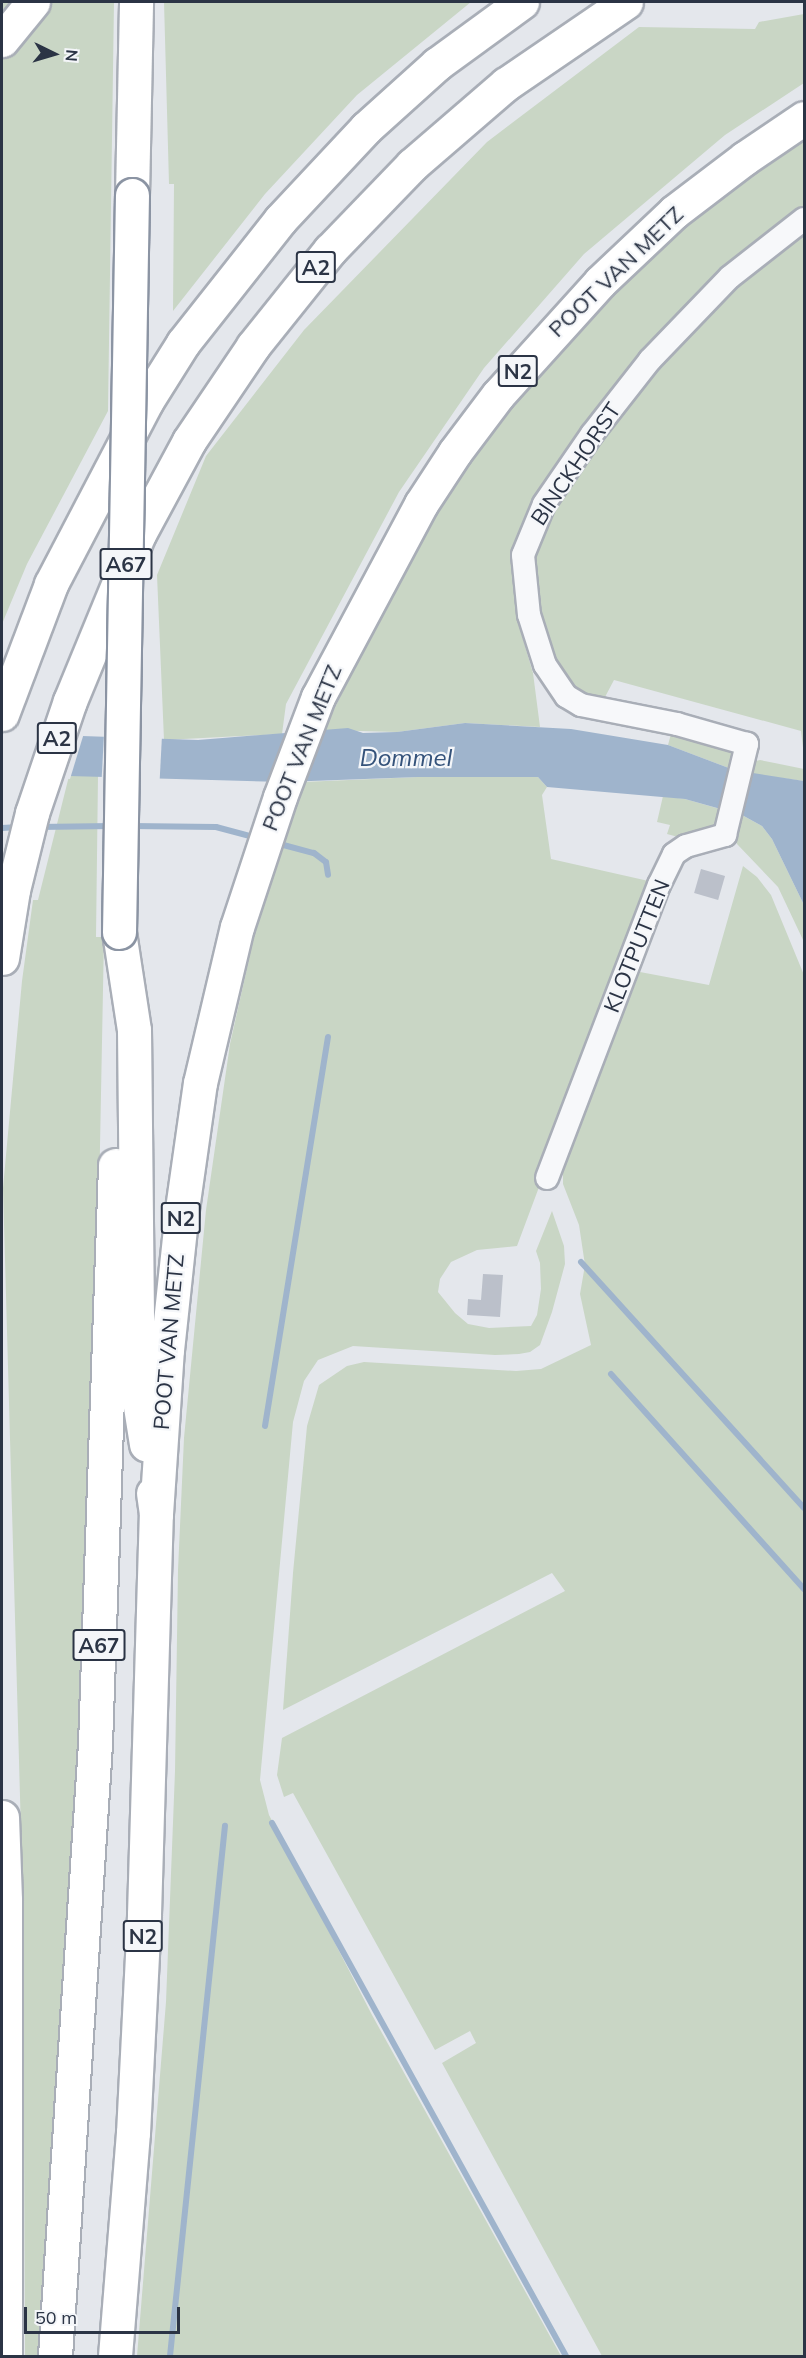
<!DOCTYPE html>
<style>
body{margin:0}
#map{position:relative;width:806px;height:2358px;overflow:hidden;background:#e4e7ec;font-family:Mulish,sans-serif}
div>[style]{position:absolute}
.green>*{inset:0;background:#c9d6c5}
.water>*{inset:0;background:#9fb4cc}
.pier>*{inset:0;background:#e4e7ec;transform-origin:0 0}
.stream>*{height:6px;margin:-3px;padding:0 3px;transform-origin:3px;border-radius:3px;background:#9fb4cc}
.building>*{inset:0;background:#bbc0ca;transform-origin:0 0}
.roads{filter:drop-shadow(2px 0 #a9aeb7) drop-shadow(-2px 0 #a9aeb7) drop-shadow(0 2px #a9aeb7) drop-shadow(0 -2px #a9aeb7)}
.minor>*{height:22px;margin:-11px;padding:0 11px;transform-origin:11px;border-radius:11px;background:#f7f8fa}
.highway>*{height:33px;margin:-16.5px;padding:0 16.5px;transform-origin:16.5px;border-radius:16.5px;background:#fff}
.bridges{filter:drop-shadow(2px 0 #8b94a3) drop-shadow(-2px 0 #8b94a3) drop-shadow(0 2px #8b94a3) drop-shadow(0 -2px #8b94a3)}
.highway-bridge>*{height:33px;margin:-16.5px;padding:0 16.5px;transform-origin:16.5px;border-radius:16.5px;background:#fff}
span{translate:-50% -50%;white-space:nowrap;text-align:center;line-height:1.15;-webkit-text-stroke:4.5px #f4f6f9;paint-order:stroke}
.shield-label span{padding:2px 4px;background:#f4f6f9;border:2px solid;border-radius:4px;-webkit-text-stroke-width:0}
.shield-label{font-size:21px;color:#2b3445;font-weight:700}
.street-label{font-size:22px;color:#2b3445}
.water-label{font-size:24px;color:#34527a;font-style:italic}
.frame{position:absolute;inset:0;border:3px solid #2b3445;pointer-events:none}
.north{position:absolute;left:24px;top:24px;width:60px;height:60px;-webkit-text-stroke:4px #f4f6f9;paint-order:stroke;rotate:95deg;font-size:16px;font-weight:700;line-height:24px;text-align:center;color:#2b3445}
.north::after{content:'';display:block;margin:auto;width:21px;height:27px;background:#2b3445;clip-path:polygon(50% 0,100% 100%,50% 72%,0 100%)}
.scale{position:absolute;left:24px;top:2307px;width:156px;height:27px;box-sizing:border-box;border:3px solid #2b3445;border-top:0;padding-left:8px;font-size:18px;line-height:21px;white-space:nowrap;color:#2b3445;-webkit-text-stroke:4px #f4f6f9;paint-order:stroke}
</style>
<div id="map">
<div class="green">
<div style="clip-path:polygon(2px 2px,114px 2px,108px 411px,27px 564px,2px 624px)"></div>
<div style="clip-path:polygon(164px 2px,471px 2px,357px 95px,265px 194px,173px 311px,174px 184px,169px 184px)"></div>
<div style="clip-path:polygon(804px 14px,804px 83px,725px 135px,584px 254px,484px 368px,399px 492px,286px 704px,282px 734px,164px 740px,157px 575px,206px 456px,304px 330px,487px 142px,639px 27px,755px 29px,759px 22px)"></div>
<div style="clip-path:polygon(804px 138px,804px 209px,583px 430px,532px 500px,512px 552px,517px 619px,533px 673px,540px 727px,465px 723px,397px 732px,324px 730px,402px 571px,437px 508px,508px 402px,605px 294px,725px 189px,758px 164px)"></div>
<div style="clip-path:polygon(804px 231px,804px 756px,801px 731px,614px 680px,605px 697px,592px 701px,571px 688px,552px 662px,531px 582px,539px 526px,553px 502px,599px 444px,656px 366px,736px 285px)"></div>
<div style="clip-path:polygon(672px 730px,737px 753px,734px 770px,668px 745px)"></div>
<div style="clip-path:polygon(760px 760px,804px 769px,804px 781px,750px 774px,756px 761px)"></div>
<div style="clip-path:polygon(69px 776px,98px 776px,96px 937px,104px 937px,99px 1199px,81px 1743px,41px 2356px,25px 2356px,23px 1904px,3px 1188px,22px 981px,33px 900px,38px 900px)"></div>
<div style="clip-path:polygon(418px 777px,538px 777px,547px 787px,542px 795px,551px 859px,653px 882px,517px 1246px,477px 1250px,451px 1262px,440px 1279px,438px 1292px,455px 1313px,468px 1324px,489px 1328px,531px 1326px,537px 1315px,541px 1289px,540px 1263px,536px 1251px,552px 1211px,564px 1246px,565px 1264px,552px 1312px,540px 1345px,530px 1352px,519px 1354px,495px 1355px,353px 1346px,318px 1360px,304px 1381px,293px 1422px,260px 1780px,269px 1815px,372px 2015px,561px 2356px,137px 2356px,166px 2002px,175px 1771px,178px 1570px,184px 1438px,206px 1210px,230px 1044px,256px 928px,303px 782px)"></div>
<div style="clip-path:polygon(663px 796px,685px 799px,727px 811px,718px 828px,678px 837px,667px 834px,670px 825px,657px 822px)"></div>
<div style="clip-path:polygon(740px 814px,762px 826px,772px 839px,804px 905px,804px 942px,778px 887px,737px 844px,734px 836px)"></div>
<div style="clip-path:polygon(743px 866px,757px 877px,771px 895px,804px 975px,804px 2356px,602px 2356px,442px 2063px,476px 2043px,470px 2031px,435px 2050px,293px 1793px,284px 1797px,277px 1775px,282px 1738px,565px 1591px,552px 1573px,283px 1710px,293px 1573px,307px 1426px,319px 1385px,347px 1366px,364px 1362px,516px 1371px,541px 1369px,591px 1345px,580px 1294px,585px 1265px,579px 1225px,563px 1184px,563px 1166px,640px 972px,709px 985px)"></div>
</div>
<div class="water">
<div style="clip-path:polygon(465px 723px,571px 729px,668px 745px,734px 770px,804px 781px,804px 905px,772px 839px,762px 826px,742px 815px,685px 799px,547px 787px,538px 777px,418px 777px,284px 782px,69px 776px,82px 736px,198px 740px,348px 728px,363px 733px,397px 732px)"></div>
</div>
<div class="pier">
<div style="clip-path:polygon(2px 726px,84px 733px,70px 779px,2px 775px)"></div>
<div style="left:104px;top:734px;width:58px;height:46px;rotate:3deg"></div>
</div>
<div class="stream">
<div style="left:131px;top:826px;width:85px;rotate:0.7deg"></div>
<div style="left:216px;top:827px;width:42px;rotate:15deg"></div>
<div style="left:38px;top:827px;width:74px;rotate:-0.8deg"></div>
<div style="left:2px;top:828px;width:17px;rotate:-3deg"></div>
<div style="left:276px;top:843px;width:39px;rotate:15deg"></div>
<div style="left:314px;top:853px;width:15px;rotate:37deg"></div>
<div style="left:326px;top:862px;width:13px;rotate:81deg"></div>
<div style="left:581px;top:1262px;width:332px;rotate:47.8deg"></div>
<div style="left:611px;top:1374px;width:289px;rotate:48.1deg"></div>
<div style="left:265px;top:1426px;width:394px;rotate:-80.8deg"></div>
<div style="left:272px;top:1823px;width:609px;rotate:61.12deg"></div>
<div style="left:170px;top:2356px;width:533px;rotate:-84.08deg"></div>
</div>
<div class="building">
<div style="left:701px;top:869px;width:25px;height:25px;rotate:16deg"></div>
<div style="clip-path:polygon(483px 1274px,503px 1275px,500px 1317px,467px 1315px,468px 1299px,481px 1300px)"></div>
</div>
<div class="roads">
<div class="minor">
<div style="left:547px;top:1178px;width:314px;rotate:-69.1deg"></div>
<div style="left:659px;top:885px;width:34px;rotate:-64deg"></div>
<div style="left:674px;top:854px;width:14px;rotate:-34deg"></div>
<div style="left:686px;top:846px;width:41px;rotate:-15.8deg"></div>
<div style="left:725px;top:835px;width:94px;rotate:-76.4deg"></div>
<div style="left:747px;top:744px;width:73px;rotate:-164.1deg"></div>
<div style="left:677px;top:724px;width:98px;rotate:-168.8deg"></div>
<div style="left:581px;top:705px;width:17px;rotate:-149deg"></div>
<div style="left:566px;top:696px;width:37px;rotate:-124deg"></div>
<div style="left:545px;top:665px;width:52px;rotate:-107.7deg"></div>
<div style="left:529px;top:615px;width:60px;rotate:-95.7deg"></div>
<div style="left:523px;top:555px;width:55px;rotate:-67.6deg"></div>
<div style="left:544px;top:504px;width:85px;rotate:-55.6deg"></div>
<div style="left:592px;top:434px;width:94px;rotate:-51.9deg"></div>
<div style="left:650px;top:360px;width:115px;rotate:-46.1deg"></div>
<div style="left:730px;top:277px;width:94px;rotate:-38.1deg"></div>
</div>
<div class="highway">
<div style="left:2px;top:40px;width:49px;rotate:-50.8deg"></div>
<div style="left:132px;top:195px;width:193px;rotate:-88.8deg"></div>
<div style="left:2px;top:714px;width:139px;rotate:-69.3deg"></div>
<div style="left:51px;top:584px;width:205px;rotate:-62.4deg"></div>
<div style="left:146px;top:402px;width:70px;rotate:-57.9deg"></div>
<div style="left:183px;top:343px;width:157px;rotate:-51.7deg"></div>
<div style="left:280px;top:220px;width:126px;rotate:-46.9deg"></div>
<div style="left:366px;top:128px;width:96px;rotate:-42deg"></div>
<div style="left:437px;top:64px;width:105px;rotate:-36.1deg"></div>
<div style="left:119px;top:932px;width:99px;rotate:81.3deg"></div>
<div style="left:134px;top:1030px;width:364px;rotate:89.4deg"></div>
<div style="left:138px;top:1394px;width:51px;rotate:80.9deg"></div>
<div style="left:2px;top:958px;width:69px;rotate:-80.8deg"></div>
<div style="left:13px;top:890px;width:79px;rotate:-76.1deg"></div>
<div style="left:32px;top:813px;width:118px;rotate:-71.3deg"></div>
<div style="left:70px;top:701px;width:181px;rotate:-67.6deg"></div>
<div style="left:139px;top:534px;width:106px;rotate:-61.7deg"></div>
<div style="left:189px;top:441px;width:115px;rotate:-56deg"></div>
<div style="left:253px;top:346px;width:123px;rotate:-51.3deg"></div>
<div style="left:330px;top:250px;width:118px;rotate:-46deg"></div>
<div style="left:412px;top:165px;width:124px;rotate:-40.8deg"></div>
<div style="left:506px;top:84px;width:145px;rotate:-34.3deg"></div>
<div style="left:156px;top:1514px;width:164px;rotate:-86.2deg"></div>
<div style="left:167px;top:1350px;width:142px;rotate:-83.9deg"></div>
<div style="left:182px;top:1209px;width:127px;rotate:-81.9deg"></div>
<div style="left:200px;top:1083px;width:160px;rotate:-76.7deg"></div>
<div style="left:237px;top:927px;width:137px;rotate:-71.7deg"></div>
<div style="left:280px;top:797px;width:107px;rotate:-69.2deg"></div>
<div style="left:318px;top:697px;width:219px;rotate:-61.9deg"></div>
<div style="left:421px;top:504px;width:62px;rotate:-56.8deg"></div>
<div style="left:455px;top:452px;width:71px;rotate:-53deg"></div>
<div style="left:498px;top:395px;width:152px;rotate:-47.9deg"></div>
<div style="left:600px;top:282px;width:102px;rotate:-43.4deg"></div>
<div style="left:674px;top:212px;width:89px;rotate:-37.3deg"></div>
<div style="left:745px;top:158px;width:71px;rotate:-34.1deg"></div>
<div style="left:2px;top:1817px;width:83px;rotate:87.9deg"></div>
<div style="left:5px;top:1900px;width:456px;rotate:90deg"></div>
<div style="left:55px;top:2356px;width:613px;rotate:-86.26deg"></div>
<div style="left:95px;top:1744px;width:579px;rotate:-88.02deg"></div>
<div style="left:115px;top:2356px;width:224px;rotate:-85.4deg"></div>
<div style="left:133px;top:2133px;width:219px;rotate:-87.1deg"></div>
<div style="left:144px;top:1914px;width:400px;rotate:-88.3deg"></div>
<div style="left:156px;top:1514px;width:21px;rotate:-98deg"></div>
</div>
</div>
<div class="bridges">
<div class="highway-bridge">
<div style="left:119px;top:932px;width:737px;rotate:-88.99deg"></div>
</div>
</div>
<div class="shield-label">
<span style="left:316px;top:267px">A2</span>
<span style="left:518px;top:371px">N2</span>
<span style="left:126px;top:564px">A67</span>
<span style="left:57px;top:738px">A2</span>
<span style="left:181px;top:1218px">N2</span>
<span style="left:99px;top:1645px">A67</span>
<span style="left:143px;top:1936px">N2</span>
</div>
<div class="street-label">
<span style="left:616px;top:272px;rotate:-44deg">POOT VAN METZ</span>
<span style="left:576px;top:464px;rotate:-56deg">BINCKHORST</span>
<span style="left:302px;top:748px;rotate:-68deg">POOT VAN METZ</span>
<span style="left:637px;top:946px;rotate:-68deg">KLOTPUTTEN</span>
<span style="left:169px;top:1342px;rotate:-85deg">POOT VAN METZ</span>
</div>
<div class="water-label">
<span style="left:406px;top:758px">Dommel</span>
</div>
<div class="frame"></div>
<div class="north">N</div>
<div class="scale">50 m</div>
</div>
